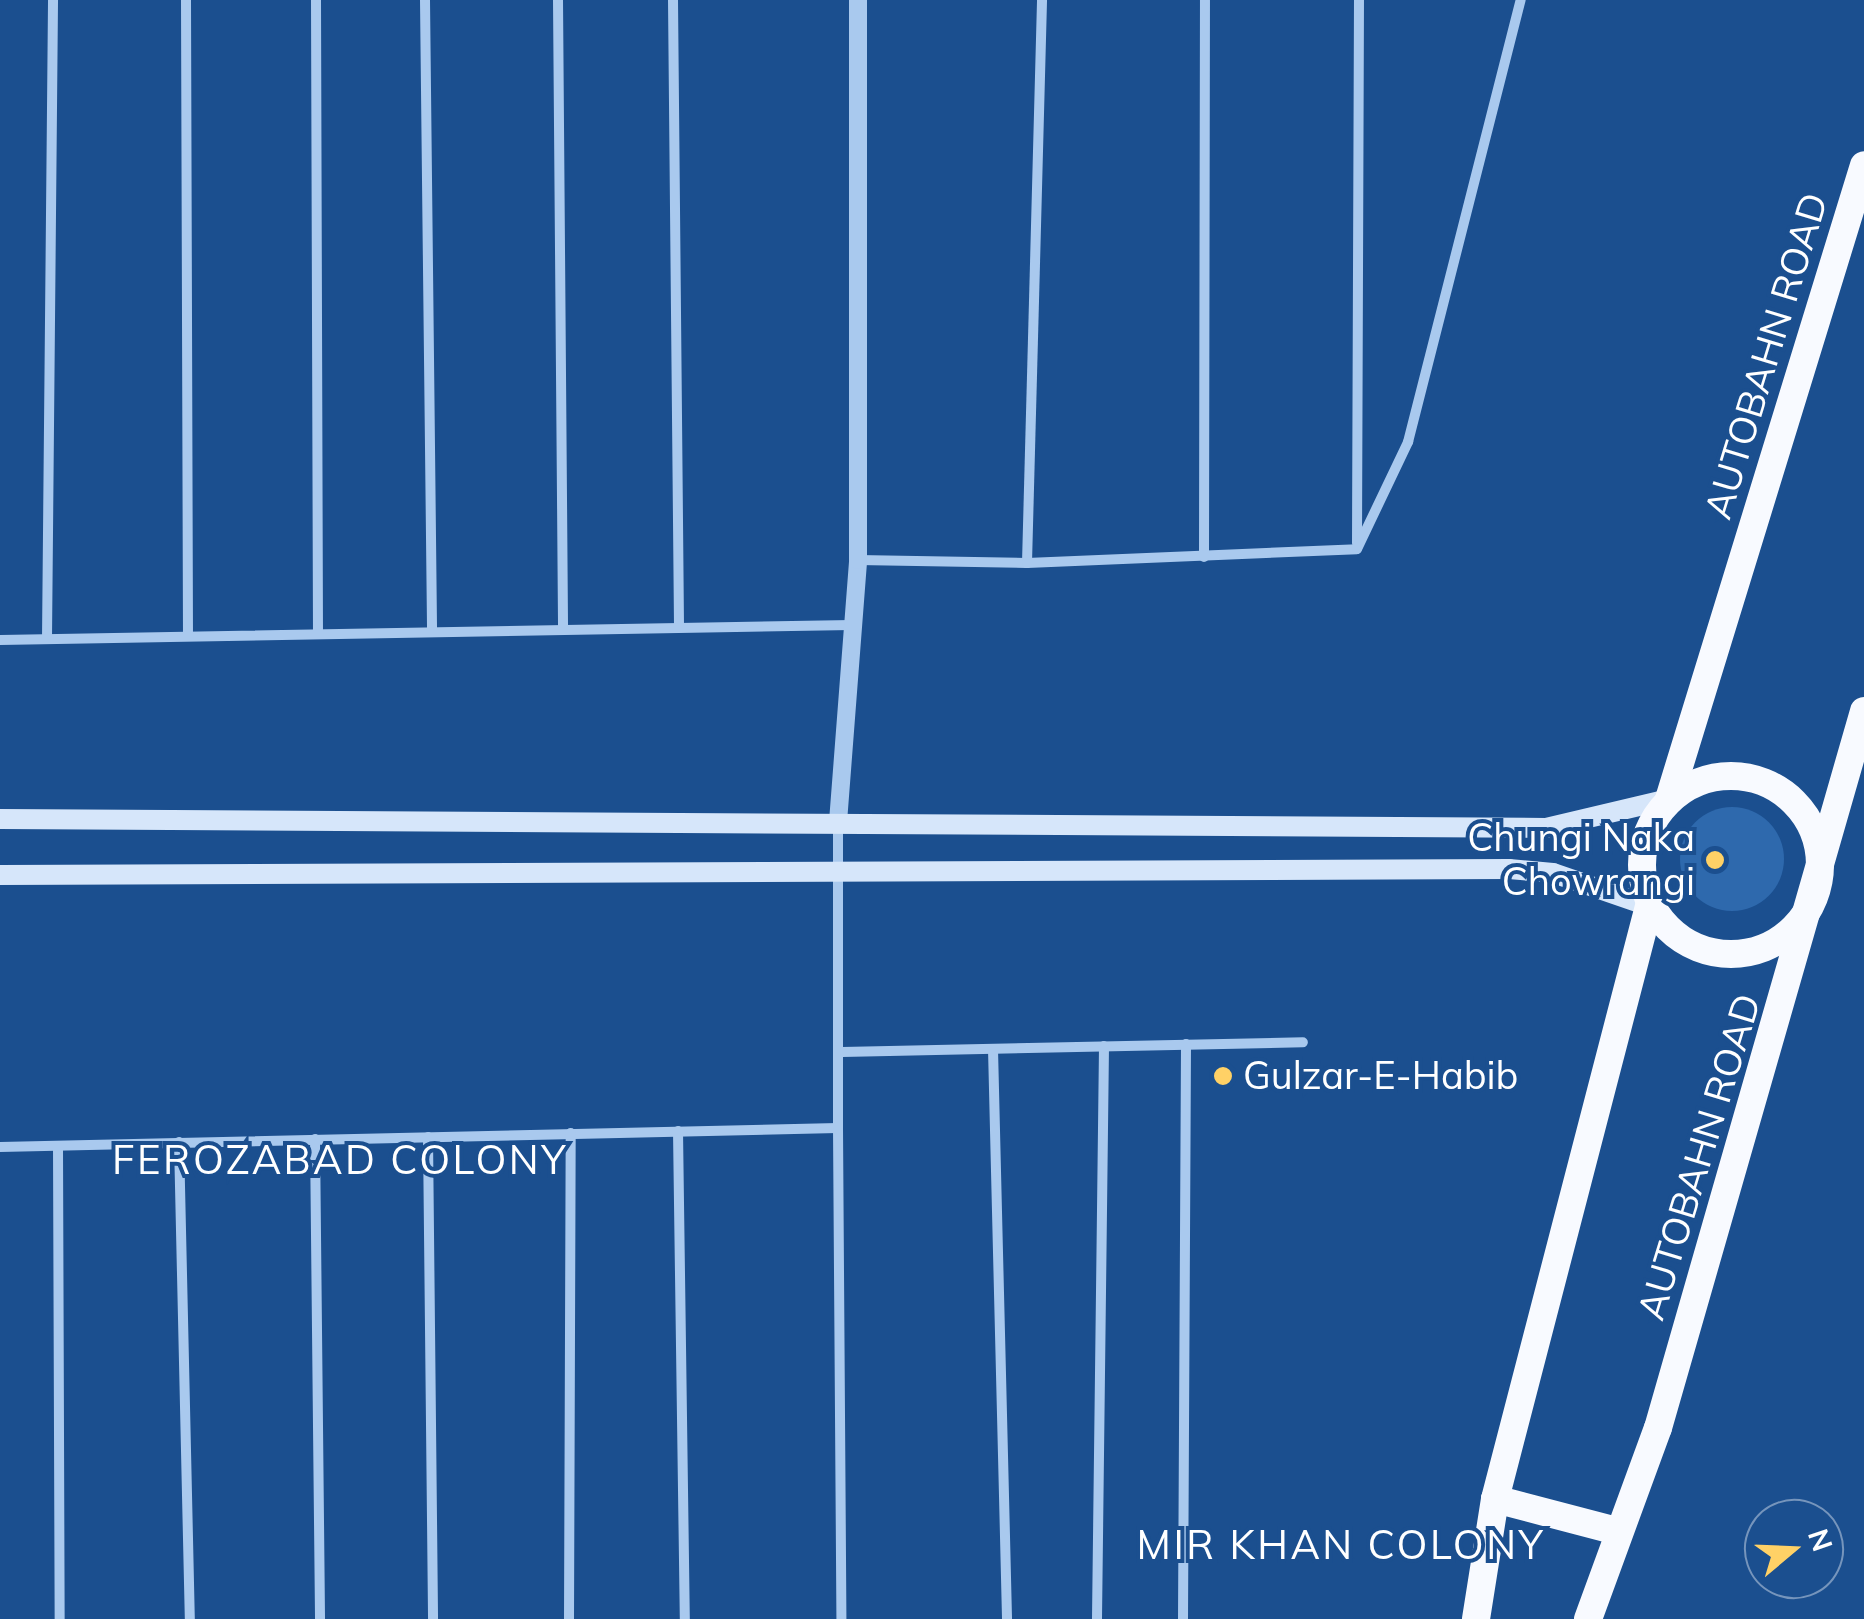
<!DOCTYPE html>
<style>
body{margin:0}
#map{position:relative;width:1864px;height:1619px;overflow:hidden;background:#1b4f8f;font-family:Mulish,sans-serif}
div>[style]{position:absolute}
.green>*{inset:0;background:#2e69ad}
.round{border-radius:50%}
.minor>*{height:10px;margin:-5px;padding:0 5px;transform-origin:5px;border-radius:5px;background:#a9c9ee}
.tertiary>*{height:18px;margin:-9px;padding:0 9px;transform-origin:9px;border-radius:9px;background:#a9c9ee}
.secondary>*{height:20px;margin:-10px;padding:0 10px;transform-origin:10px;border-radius:10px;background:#d6e6fa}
.trunk>*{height:28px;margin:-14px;padding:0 14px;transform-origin:14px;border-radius:14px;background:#f8faff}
.trunk>.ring{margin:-14px;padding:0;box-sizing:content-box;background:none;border:28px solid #f8faff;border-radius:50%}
.dots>*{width:28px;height:28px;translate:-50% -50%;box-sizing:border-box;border:5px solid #1b4f8f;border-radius:50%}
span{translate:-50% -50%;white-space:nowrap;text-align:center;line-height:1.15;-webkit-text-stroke:8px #1b4f8f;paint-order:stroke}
.street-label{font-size:38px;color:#fff}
.poi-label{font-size:38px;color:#fff}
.right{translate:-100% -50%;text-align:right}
.left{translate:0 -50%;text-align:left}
.neighbourhood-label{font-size:40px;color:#fff;letter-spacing:2.5px}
.north{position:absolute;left:1744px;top:1499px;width:100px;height:100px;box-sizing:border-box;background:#1b4f8f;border:2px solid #7695bc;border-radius:50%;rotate:71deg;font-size:28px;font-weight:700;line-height:40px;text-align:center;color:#fff}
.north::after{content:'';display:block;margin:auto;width:35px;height:45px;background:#ffd166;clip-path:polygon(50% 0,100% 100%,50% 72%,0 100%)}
</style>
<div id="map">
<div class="green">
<div class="round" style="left:1680px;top:807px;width:104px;height:104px"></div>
</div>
<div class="minor">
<div style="left:186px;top:0;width:636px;rotate:89.82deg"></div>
<div style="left:316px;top:0;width:633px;rotate:89.82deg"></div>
<div style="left:425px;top:0;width:631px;rotate:89.36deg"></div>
<div style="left:558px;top:0;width:628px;rotate:89.54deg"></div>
<div style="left:673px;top:0;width:626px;rotate:89.45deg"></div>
<div style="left:1357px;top:543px;width:543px;rotate:-89.79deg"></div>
<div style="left:1204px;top:557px;width:557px;rotate:-89.9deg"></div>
<div style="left:858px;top:560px;width:169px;rotate:1deg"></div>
<div style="left:1027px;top:563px;width:330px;rotate:-2.4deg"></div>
<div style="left:1357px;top:549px;width:119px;rotate:-64.5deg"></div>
<div style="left:1408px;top:442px;width:456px;rotate:-75.7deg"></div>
<div style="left:1027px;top:563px;width:563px;rotate:-88.47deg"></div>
<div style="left:47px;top:639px;width:639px;rotate:-89.46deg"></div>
<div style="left:0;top:640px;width:852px;rotate:-1.01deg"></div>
<div style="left:993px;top:1049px;width:570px;rotate:88.59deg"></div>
<div style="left:842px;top:1052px;width:461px;rotate:-1.2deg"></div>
<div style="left:838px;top:1128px;width:491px;rotate:89.6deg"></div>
<div style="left:678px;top:1131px;width:488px;rotate:89.2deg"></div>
<div style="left:428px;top:1137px;width:482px;rotate:89.4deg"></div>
<div style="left:315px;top:1139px;width:480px;rotate:89.4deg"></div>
<div style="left:179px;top:1142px;width:477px;rotate:88.7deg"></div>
<div style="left:58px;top:1146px;width:473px;rotate:89.8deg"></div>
<div style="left:0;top:1147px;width:838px;rotate:-1.3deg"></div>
<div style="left:838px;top:1128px;width:305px;rotate:-90deg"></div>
<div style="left:569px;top:1619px;width:486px;rotate:-89.8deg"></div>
<div style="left:1097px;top:1619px;width:573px;rotate:-89.3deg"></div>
<div style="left:1183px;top:1619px;width:575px;rotate:-89.7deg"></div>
</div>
<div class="tertiary">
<div style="left:838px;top:822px;width:263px;rotate:-85.6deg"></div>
<div style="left:858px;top:560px;width:560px;rotate:-90deg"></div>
</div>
<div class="secondary">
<div style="left:0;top:819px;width:1546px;rotate:0.33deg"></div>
<div style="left:1546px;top:828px;width:126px;rotate:-13.3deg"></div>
<div style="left:0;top:875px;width:1509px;rotate:-0.23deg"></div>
<div style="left:1509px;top:869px;width:44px;rotate:5.2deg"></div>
<div style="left:1553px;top:873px;width:102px;rotate:19deg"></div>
</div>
<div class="trunk">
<div class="ring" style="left:1642px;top:776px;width:150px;height:150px"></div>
<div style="left:1669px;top:799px;width:663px;rotate:-72.9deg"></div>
<div style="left:1495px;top:1499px;width:126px;rotate:14.7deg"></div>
<div style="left:1476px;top:1619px;width:121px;rotate:-81deg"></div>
<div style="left:1495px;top:1499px;width:613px;rotate:-75.44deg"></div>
<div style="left:1588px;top:1619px;width:203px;rotate:-69.9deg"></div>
<div style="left:1658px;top:1428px;width:746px;rotate:-73.97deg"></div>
</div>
<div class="dots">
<div style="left:1715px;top:860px;background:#ffd166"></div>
<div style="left:1223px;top:1076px;background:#ffd166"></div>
</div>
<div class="street-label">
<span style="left:1766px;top:356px;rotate:-73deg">AUTOBAHN ROAD</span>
<span style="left:1699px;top:1157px;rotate:-73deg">AUTOBAHN ROAD</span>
</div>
<div class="poi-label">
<span class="right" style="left:1695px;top:860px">Chungi Naka<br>Chowrangi</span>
<span class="left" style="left:1243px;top:1076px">Gulzar-E-Habib</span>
</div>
<div class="neighbourhood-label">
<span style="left:340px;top:1159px">FEROZABAD COLONY</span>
<span style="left:1341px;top:1544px">MIR KHAN COLONY</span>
</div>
<div class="north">N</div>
</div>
